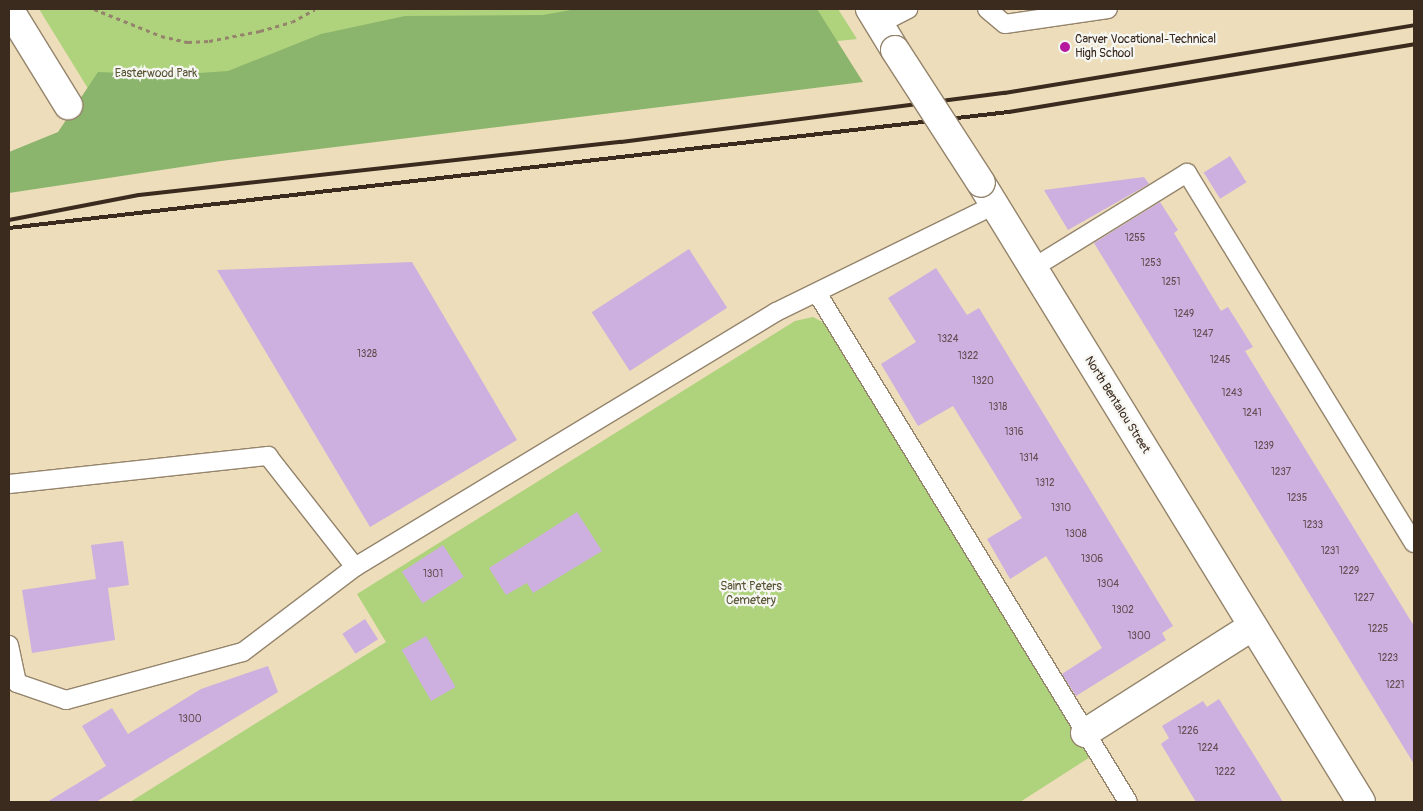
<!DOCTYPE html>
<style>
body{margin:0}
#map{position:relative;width:1423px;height:811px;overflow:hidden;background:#edddba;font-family:Pangolin,sans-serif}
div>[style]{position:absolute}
.green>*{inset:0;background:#afd37c}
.forest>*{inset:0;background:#8bb56c}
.building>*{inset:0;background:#cdb0e0;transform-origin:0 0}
.path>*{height:3px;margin-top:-1.5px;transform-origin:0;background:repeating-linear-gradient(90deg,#94846c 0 4px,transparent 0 8px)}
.roads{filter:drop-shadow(1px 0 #94846c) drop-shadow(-1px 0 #94846c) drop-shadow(0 1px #94846c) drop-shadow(0 -1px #94846c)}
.service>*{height:18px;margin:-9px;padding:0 9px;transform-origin:9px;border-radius:9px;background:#fff}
.minor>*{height:28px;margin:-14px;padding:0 14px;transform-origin:14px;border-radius:14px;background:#fff}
.tertiary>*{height:28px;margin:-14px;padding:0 14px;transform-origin:14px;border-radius:14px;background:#fff}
.rail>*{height:4px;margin:-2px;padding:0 2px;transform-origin:2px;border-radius:2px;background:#3b2a1e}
.bridges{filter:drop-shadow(1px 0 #94846c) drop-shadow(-1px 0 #94846c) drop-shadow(0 1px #94846c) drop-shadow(0 -1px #94846c)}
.tertiary-bridge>*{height:28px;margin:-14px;padding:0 14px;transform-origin:14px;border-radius:14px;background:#fff}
.dots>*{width:14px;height:14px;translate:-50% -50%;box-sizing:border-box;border:2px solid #f6f6f2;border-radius:50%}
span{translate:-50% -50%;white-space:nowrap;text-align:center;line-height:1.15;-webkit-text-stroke:4.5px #f6f6f2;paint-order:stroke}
.number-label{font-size:10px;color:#604c4e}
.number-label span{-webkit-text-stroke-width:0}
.poi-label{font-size:12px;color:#3b2a1e}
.left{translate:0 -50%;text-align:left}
.park-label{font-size:12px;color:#585436}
.street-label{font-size:12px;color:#3b2a1e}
.frame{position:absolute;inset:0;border:10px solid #3b2a1e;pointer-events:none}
</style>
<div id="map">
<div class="green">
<div style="clip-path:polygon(39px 9px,838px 9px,857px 39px,492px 78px,124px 147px)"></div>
<div style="clip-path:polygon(813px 317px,826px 324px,1098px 752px,1020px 802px,130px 802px,386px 642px,357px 594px,795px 321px)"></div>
</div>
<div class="forest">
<div style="clip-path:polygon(576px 9px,817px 9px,863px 82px,221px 161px,9px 193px,9px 152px,58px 132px,98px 72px,170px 75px,228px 71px,321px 34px,405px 16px,543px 15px)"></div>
</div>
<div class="building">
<div style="left:1230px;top:156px;width:31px;height:31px;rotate:58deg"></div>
<div style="clip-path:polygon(1144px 177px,1149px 184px,1068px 230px,1044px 190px)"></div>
<div style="clip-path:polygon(1160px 202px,1178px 230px,1174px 233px,1221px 311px,1228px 307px,1253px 347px,1245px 351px,1414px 626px,1414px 764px,1094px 243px)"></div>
<div style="left:689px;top:249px;width:70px;height:116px;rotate:57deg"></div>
<div style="clip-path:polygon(412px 262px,517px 440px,370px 527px,217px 270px)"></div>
<div style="clip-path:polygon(936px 268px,967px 315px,979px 308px,1173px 626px,1162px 633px,1166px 640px,1076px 696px,1062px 674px,1102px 648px,1046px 556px,1010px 579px,987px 539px,1022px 518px,953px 406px,918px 426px,881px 364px,916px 342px,888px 298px)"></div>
<div style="clip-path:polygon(577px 512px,602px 551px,533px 593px,527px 583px,506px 595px,489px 568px)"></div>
<div style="clip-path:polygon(123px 541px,129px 585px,108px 588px,115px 640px,32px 653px,22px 590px,96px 579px,91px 545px)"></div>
<div style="left:443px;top:545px;width:38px;height:49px;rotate:57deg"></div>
<div style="left:365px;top:619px;width:24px;height:27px;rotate:57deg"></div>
<div style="left:426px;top:636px;width:59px;height:28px;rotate:60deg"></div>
<div style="clip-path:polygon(268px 666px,278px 692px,96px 802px,47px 802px,106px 766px,82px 726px,112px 708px,128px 734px,201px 689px)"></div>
<div style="clip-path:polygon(1219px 699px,1264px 771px,1283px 802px,1196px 802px,1161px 744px,1169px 738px,1162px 726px,1203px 701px,1207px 707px)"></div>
</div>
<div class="path">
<div style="left:94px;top:9px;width:72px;rotate:21.9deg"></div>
<div style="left:161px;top:36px;width:28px;rotate:13deg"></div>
<div style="left:188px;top:42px;width:21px;rotate:-3deg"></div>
<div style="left:209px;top:41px;width:52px;rotate:-11.1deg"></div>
<div style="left:260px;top:31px;width:33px;rotate:-16deg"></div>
<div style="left:292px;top:22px;width:26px;rotate:-29deg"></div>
</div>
<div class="roads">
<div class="service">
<div style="left:987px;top:9px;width:23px;rotate:40deg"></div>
<div style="left:1005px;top:24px;width:104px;rotate:-8.3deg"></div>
<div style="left:879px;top:24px;width:33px;rotate:-27deg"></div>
<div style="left:1033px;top:268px;width:181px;rotate:-31.7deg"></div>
<div style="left:1187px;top:173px;width:434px;rotate:58.5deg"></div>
<div style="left:817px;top:293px;width:596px;rotate:58.57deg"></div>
<div style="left:9px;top:484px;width:261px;rotate:-6.2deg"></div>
<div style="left:268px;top:456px;width:141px;rotate:51.9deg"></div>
<div style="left:355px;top:567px;width:492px;rotate:-31.2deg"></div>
<div style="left:776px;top:312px;width:243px;rotate:-26.1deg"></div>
<div style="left:9px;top:645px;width:39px;rotate:78deg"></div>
<div style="left:17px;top:683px;width:52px;rotate:19.1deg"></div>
<div style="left:66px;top:700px;width:183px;rotate:-15.2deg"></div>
<div style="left:243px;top:652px;width:141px;rotate:-37.2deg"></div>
</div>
<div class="minor">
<div style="left:9px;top:9px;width:113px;rotate:58.4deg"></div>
<div style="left:1085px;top:733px;width:199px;rotate:-32.5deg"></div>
</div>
<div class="tertiary">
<div style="left:870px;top:9px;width:48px;rotate:58.6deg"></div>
<div style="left:981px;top:183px;width:726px;rotate:58.45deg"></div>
</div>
</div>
<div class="rail">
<div style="left:9px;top:220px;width:132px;rotate:-10.9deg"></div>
<div style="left:139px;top:195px;width:485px;rotate:-6.3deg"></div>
<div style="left:621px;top:142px;width:387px;rotate:-7.3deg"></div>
<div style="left:1005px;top:93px;width:415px;rotate:-9.4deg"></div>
<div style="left:9px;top:228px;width:1007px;rotate:-6.62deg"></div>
<div style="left:1009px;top:112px;width:411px;rotate:-9.5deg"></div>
</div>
<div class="bridges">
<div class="tertiary-bridge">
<div style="left:895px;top:50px;width:158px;rotate:57.1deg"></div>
</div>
</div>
<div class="dots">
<div style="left:1065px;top:47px;background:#b5179e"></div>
</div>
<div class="number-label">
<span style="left:1135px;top:239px">1255</span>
<span style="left:1151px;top:264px">1253</span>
<span style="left:1171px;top:283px">1251</span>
<span style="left:1184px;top:315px">1249</span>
<span style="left:1203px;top:335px">1247</span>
<span style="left:948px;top:340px">1324</span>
<span style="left:367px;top:355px">1328</span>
<span style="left:968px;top:357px">1322</span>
<span style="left:1220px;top:361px">1245</span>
<span style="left:983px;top:382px">1320</span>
<span style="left:1232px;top:394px">1243</span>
<span style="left:998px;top:408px">1318</span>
<span style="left:1252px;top:414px">1241</span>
<span style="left:1014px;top:433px">1316</span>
<span style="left:1264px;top:447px">1239</span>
<span style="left:1029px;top:459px">1314</span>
<span style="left:1281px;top:473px">1237</span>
<span style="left:1045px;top:484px">1312</span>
<span style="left:1297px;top:499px">1235</span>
<span style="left:1061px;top:509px">1310</span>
<span style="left:1313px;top:526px">1233</span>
<span style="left:1076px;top:535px">1308</span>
<span style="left:1330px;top:552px">1231</span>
<span style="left:1092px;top:560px">1306</span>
<span style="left:1349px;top:572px">1229</span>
<span style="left:433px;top:575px">1301</span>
<span style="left:1108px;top:585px">1304</span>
<span style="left:1364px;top:599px">1227</span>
<span style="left:1123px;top:611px">1302</span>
<span style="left:1378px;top:630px">1225</span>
<span style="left:1139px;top:637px">1300</span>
<span style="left:1388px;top:659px">1223</span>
<span style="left:1395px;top:686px">1221</span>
<span style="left:190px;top:720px">1300</span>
<span style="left:1188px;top:732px">1226</span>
<span style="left:1208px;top:749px">1224</span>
<span style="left:1225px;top:773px">1222</span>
</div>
<div class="poi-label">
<span class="left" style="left:1075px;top:47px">Carver Vocational-Technical<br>High School</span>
</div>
<div class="park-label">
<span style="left:156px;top:74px">Easterwood Park</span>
<span style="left:751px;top:594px">Saint Peters<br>Cemetery</span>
</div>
<div class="street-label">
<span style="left:1117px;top:405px;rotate:58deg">North Bentalou Street</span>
</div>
<div class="frame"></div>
</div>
